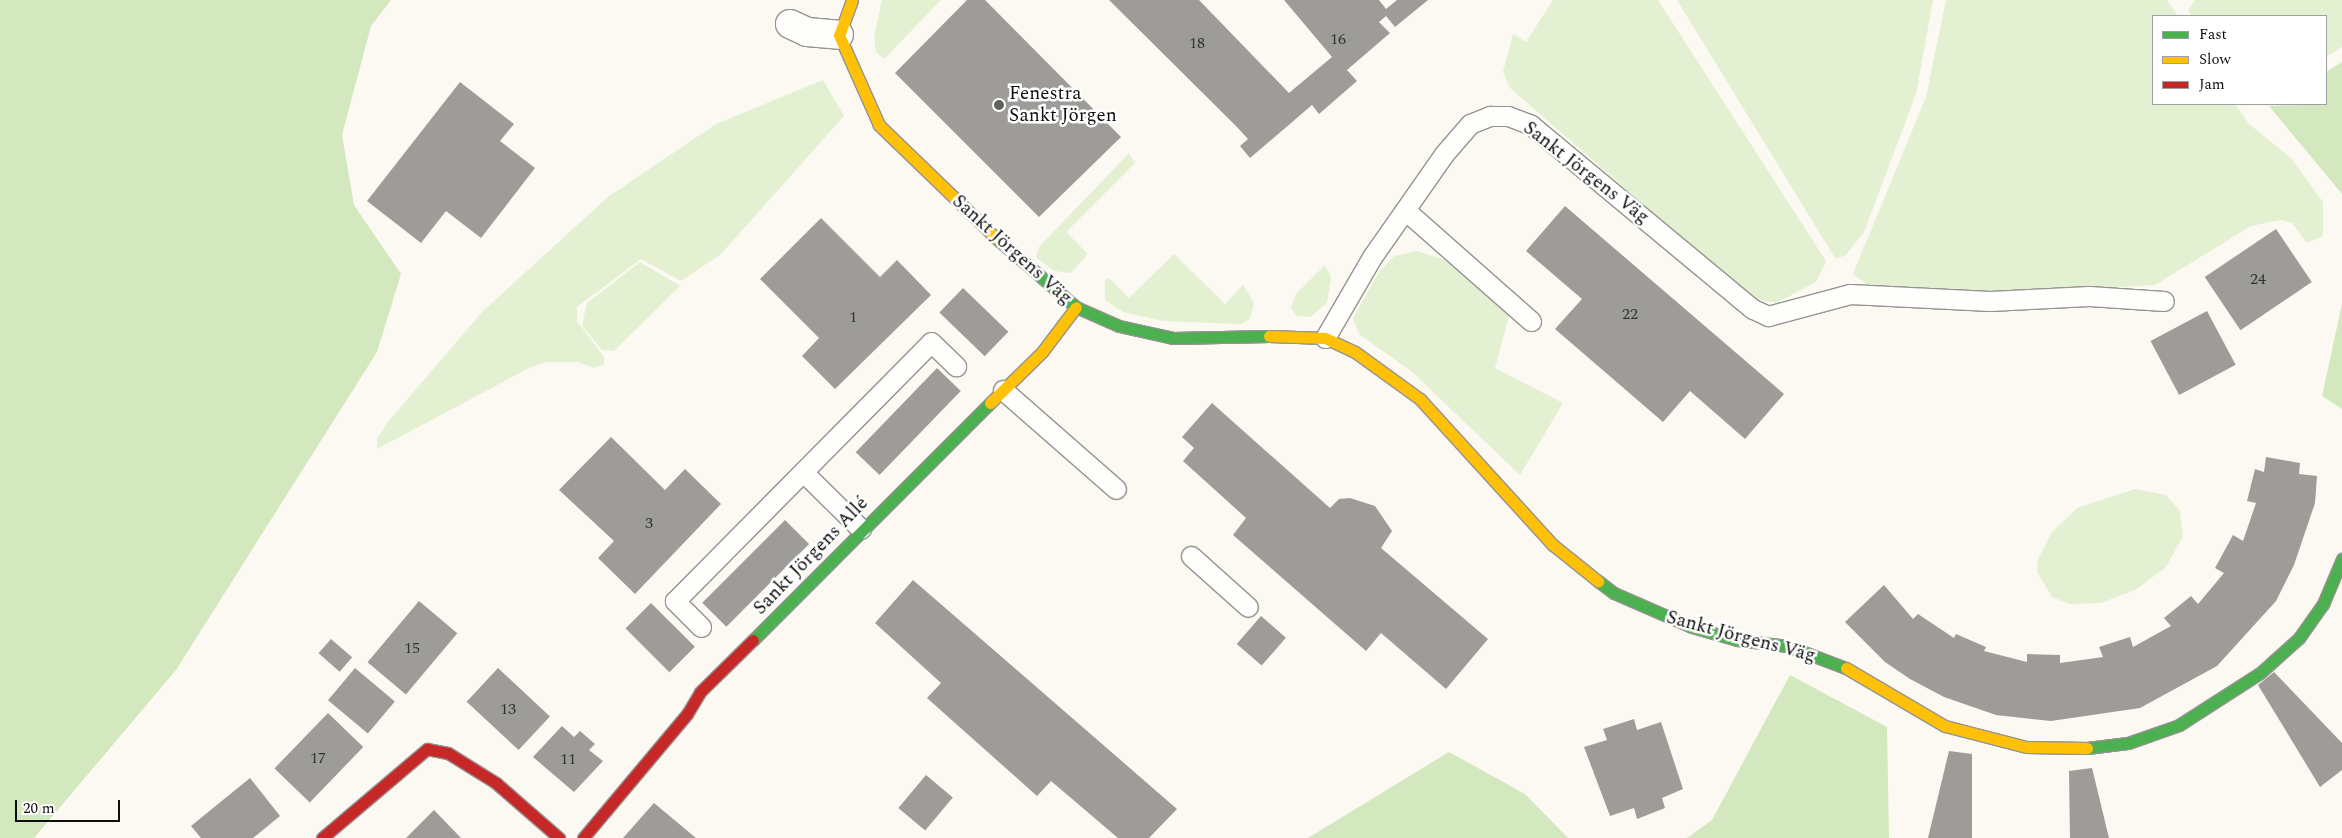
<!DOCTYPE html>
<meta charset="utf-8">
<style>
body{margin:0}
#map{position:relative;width:2342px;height:838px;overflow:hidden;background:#fbf9f2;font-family:Spectral,serif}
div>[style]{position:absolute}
.green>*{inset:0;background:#e3f1d2}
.forest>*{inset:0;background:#d3e8bf}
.building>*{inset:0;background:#9e9c98;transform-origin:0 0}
.roads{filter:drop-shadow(1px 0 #959491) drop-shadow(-1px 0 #959491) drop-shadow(0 1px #959491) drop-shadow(0 -1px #959491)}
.lane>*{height:19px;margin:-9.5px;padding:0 9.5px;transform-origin:9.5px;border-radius:9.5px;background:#fefefd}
.street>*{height:28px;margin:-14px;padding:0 14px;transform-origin:14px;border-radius:14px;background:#fefefd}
.fast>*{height:11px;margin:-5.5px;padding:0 5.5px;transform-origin:5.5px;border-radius:5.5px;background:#4caf50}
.slow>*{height:11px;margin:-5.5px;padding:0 5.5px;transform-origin:5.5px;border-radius:5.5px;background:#ffc107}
.jam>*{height:11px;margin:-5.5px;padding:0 5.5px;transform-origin:5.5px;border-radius:5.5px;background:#c62828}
.dots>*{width:14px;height:14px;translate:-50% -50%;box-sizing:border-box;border:2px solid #fff;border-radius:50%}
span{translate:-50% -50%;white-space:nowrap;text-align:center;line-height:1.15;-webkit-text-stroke:5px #fff;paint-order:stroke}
.number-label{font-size:16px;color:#323230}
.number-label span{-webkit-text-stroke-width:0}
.poi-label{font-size:19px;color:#0e0e0e}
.left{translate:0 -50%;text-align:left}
.street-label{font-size:19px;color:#0e0e0e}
.legend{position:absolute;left:2152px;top:15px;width:175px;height:90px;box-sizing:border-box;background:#fff;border:1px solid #9f9f9f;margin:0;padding:6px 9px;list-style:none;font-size:15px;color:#0e0e0e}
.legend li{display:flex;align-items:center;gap:10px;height:25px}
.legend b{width:25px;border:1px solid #9f9f9f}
.scale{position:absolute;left:15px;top:800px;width:105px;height:22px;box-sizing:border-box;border:2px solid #0e0e0e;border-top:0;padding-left:6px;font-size:15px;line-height:18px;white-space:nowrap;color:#0e0e0e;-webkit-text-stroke:4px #fff;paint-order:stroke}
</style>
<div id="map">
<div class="green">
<div style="clip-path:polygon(882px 0,941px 0,884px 59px,876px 52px,874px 37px)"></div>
<div style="clip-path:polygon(1553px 0,1658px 0,1826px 261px,1816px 282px,1776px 303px,1751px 298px,1510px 88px,1503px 72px,1513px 34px,1526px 42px)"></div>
<div style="clip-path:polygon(1677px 0,1933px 0,1916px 94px,1864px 232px,1845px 256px,1835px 258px)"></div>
<div style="clip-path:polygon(1946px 0,2167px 0,2178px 16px,2153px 16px,2153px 104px,2235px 104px,2249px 124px,2291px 158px,2323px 202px,2323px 236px,2307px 243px,2292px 223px,2281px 220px,2251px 226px,2155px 285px,2019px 293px,1868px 285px,1853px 274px,1926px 97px)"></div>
<div style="clip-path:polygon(2195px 0,2342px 0,2342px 47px,2326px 57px,2326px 16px,2191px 16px,2188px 10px)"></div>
<div style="clip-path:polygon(823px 80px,844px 116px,721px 254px,681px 281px,641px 259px,577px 307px,577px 321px,604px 357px,604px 364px,594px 368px,578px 362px,547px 362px,529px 368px,377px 449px,377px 439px,387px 423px,483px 311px,608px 197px,716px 124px)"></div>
<div style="clip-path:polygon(1129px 153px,1135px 163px,1066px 232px,1088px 254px,1071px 273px,1054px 271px,1036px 257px,1039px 247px)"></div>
<div style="clip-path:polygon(1417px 251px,1451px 262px,1509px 316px,1495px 368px,1563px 403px,1520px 475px,1411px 371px,1359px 334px,1353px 318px,1379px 272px,1394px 256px)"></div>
<div style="clip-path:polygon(1174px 254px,1225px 304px,1243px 285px,1254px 303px,1250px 319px,1241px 324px,1163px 321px,1123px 312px,1105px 300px,1105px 280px,1109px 278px,1129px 298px)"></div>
<div style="clip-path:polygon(640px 262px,680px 286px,614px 351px,602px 350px,582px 326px,587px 303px)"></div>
<div style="clip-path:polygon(1325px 265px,1331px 277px,1327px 303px,1310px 317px,1296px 316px,1291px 307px,1296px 294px)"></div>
<div style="clip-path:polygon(2135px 489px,2166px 495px,2180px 511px,2183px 536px,2166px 567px,2137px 589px,2101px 603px,2070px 604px,2052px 597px,2037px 572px,2038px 559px,2052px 532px,2077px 508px)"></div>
</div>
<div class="forest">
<div style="clip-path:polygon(0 0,391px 0,371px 26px,342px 135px,354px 205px,401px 274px,377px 352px,176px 670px,34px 838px,0 838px)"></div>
<div style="clip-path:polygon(2342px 62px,2342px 194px,2269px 106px,2326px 104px,2326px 72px)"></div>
<div style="clip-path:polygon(2342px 304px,2342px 409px,2322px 396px)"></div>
<div style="clip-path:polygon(1790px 675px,1887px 727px,1889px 838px,1687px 838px,1712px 820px)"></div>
<div style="clip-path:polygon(1449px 752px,1525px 794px,1568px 838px,1308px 838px)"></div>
</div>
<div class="building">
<div style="clip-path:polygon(967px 0,985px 0,1121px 137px,1039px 217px,895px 73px)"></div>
<div style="clip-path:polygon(1109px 0,1199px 0,1289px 93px,1332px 57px,1284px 0,1379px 0,1386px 9px,1397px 0,1428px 0,1395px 27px,1386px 16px,1379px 22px,1390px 33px,1347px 70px,1357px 81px,1319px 114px,1312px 105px,1250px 158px,1240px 146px,1248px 139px,1236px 126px)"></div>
<div style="clip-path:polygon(460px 82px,514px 124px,500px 141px,535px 168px,481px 238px,446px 211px,421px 243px,367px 201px)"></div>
<div style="clip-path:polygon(1565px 206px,1784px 394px,1745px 439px,1690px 391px,1663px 422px,1555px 329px,1582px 299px,1526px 251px)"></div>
<div style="clip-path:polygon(821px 218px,880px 277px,897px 260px,931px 295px,835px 389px,802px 356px,819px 338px,760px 279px)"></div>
<div style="left:2276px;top:229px;width:64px;height:86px;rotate:56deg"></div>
<div style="left:963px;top:288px;width:63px;height:34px;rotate:44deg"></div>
<div style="left:2207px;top:311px;width:61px;height:64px;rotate:62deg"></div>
<div style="left:937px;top:368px;width:33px;height:117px;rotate:44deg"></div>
<div style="clip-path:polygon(1212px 403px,1330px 508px,1339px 499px,1350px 498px,1375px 506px,1392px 531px,1381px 548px,1488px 639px,1446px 689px,1381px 633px,1366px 651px,1233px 535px,1246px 518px,1183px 461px,1194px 448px,1182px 437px)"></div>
<div style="clip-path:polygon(611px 437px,665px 490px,685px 469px,721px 504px,635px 594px,598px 558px,614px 541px,559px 490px)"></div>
<div style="clip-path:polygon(2266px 457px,2300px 463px,2299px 474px,2317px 476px,2315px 503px,2294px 565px,2276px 601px,2217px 666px,2140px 708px,2051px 721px,1996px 715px,1944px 697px,1910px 679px,1885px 662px,1845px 622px,1884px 585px,1913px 619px,1918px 614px,1954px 638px,1956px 634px,1986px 647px,1984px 651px,2027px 662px,2027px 654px,2060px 655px,2060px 663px,2103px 657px,2099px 647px,2130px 637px,2133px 647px,2171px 626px,2164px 618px,2191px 596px,2198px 604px,2224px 573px,2215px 568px,2233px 535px,2243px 541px,2256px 503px,2247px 501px,2255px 469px,2264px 472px)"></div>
<div style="left:785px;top:520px;width:34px;height:117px;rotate:45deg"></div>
<div style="clip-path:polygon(913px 580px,1177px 809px,1149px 838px,1118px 838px,1051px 781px,1037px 796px,927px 698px,941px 683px,875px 623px)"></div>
<div style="left:419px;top:601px;width:50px;height:80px;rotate:40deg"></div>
<div style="left:651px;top:603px;width:62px;height:36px;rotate:45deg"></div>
<div style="left:1261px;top:616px;width:33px;height:37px;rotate:41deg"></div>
<div style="left:331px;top:639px;width:28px;height:19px;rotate:41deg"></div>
<div style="left:355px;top:668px;width:52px;height:42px;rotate:40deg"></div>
<div style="left:498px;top:668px;width:71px;height:46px;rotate:43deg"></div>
<div style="clip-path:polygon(2274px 672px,2342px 743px,2342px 770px,2320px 787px,2258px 685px)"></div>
<div style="left:328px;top:713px;width:49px;height:77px;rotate:44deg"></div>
<div style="clip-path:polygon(1634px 719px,1637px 730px,1661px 722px,1683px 789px,1662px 798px,1665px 808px,1637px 819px,1634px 808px,1610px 816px,1584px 747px,1607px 740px,1603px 729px)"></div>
<div style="clip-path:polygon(562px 726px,574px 737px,580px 731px,595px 744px,589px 750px,603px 761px,574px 792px,533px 757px)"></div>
<div style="clip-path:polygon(1949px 751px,1972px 754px,1972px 838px,1928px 838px)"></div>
<div style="clip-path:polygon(2092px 768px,2109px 838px,2070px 838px,2069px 771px)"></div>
<div style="left:926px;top:775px;width:35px;height:43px;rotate:40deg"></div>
<div style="clip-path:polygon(250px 778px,280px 816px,253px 838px,201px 838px,191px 826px)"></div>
<div style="clip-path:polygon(654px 803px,696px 838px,623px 838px)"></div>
<div style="clip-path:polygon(434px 810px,461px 838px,406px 838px)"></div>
</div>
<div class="roads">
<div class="lane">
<div style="left:1405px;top:210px;width:168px;rotate:41.4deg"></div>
<div style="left:1325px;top:338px;width:94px;rotate:-59.9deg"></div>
<div style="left:1372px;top:257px;width:126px;rotate:-55deg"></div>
<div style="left:1444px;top:154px;width:40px;rotate:-49deg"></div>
<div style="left:1470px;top:124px;width:22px;rotate:-22deg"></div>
<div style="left:1490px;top:116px;width:18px"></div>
<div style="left:1508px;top:116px;width:25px;rotate:21deg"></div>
<div style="left:1531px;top:125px;width:288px;rotate:39.7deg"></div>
<div style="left:1753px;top:309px;width:17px;rotate:25deg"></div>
<div style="left:1768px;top:316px;width:85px;rotate:-15deg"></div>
<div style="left:1850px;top:294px;width:140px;rotate:2.9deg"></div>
<div style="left:1990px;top:301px;width:99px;rotate:-2.9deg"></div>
<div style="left:2089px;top:296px;width:75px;rotate:3.8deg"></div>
<div style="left:1003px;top:390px;width:150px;rotate:41.2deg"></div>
<div style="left:803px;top:472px;width:81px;rotate:44.5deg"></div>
<div style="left:1191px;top:556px;width:76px;rotate:41.8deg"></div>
<div style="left:701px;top:627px;width:37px;rotate:-135deg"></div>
<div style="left:675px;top:601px;width:364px;rotate:-45.3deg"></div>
<div style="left:931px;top:342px;width:35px;rotate:44deg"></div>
</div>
<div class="street">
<div style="left:790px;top:24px;width:19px;rotate:25deg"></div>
<div style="left:807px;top:32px;width:32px;rotate:5deg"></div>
</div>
<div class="fast">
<div style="left:996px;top:238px;width:106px;rotate:40.8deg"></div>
<div style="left:1076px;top:307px;width:47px;rotate:23.8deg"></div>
<div style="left:1119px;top:326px;width:55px;rotate:12.5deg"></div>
<div style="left:1173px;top:338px;width:96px;rotate:-1.2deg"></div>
<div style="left:1598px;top:581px;width:20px;rotate:37deg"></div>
<div style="left:1614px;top:593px;width:85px;rotate:23.6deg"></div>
<div style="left:1692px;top:627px;width:47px;rotate:16.1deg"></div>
<div style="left:1737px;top:640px;width:51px;rotate:6.7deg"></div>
<div style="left:1788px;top:646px;width:62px;rotate:20.8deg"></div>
<div style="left:753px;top:640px;width:335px;rotate:-45deg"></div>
<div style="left:2087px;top:748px;width:41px;rotate:-7deg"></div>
<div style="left:2128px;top:743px;width:54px;rotate:-19.4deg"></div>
<div style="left:2179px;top:725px;width:96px;rotate:-32.7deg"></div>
<div style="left:2260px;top:673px;width:52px;rotate:-41.9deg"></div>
<div style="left:2299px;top:638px;width:42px;rotate:-54.8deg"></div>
<div style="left:2323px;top:604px;width:49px;rotate:-67.1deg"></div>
</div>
<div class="slow">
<div style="left:852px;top:0;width:37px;rotate:110deg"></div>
<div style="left:839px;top:35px;width:98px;rotate:66deg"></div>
<div style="left:879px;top:125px;width:163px;rotate:44deg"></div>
<div style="left:1269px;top:336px;width:56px;rotate:2deg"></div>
<div style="left:1325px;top:338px;width:33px;rotate:25deg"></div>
<div style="left:1355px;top:352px;width:80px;rotate:35.9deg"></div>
<div style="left:1420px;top:399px;width:197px;rotate:47.7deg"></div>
<div style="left:1553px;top:545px;width:58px;rotate:38.7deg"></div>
<div style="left:990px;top:403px;width:73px;rotate:-44.4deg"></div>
<div style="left:1042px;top:352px;width:56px;rotate:-52.9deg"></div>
<div style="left:1846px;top:668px;width:115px;rotate:30.4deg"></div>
<div style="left:1945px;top:726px;width:84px;rotate:14.5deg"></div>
<div style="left:2026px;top:747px;width:61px;rotate:0.9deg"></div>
</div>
<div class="jam">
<div style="left:322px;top:838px;width:138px;rotate:-40.3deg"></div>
<div style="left:427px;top:749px;width:21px;rotate:11deg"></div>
<div style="left:448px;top:753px;width:57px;rotate:32deg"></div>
<div style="left:496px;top:783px;width:84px;rotate:41.1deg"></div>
<div style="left:583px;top:838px;width:162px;rotate:-50deg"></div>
<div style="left:687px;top:714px;width:26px;rotate:-59deg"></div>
<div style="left:700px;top:692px;width:74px;rotate:-44.5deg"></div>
</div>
</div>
<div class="dots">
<div style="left:999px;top:105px;background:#61605e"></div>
</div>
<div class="number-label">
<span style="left:1338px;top:39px">16</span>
<span style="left:1197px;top:43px">18</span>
<span style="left:2258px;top:279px">24</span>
<span style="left:1630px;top:314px">22</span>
<span style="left:853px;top:317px">1</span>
<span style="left:649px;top:523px">3</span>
<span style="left:412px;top:648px">15</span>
<span style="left:508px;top:709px">13</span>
<span style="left:318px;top:758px">17</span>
<span style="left:568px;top:759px">11</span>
</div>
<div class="poi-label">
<span class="left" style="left:1009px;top:105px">Fenestra<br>Sankt Jörgen</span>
</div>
<div class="street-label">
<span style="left:1586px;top:173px;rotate:38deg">Sankt Jörgens Väg</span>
<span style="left:1012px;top:250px;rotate:42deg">Sankt Jörgens Väg</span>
<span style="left:811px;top:556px;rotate:-46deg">Sankt Jörgens Allé</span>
<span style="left:1741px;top:637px;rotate:15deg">Sankt Jörgens Väg</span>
</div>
<ul class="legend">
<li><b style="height:6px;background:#4caf50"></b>Fast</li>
<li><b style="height:6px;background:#ffc107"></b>Slow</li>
<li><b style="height:6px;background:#c62828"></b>Jam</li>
</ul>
<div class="scale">20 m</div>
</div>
